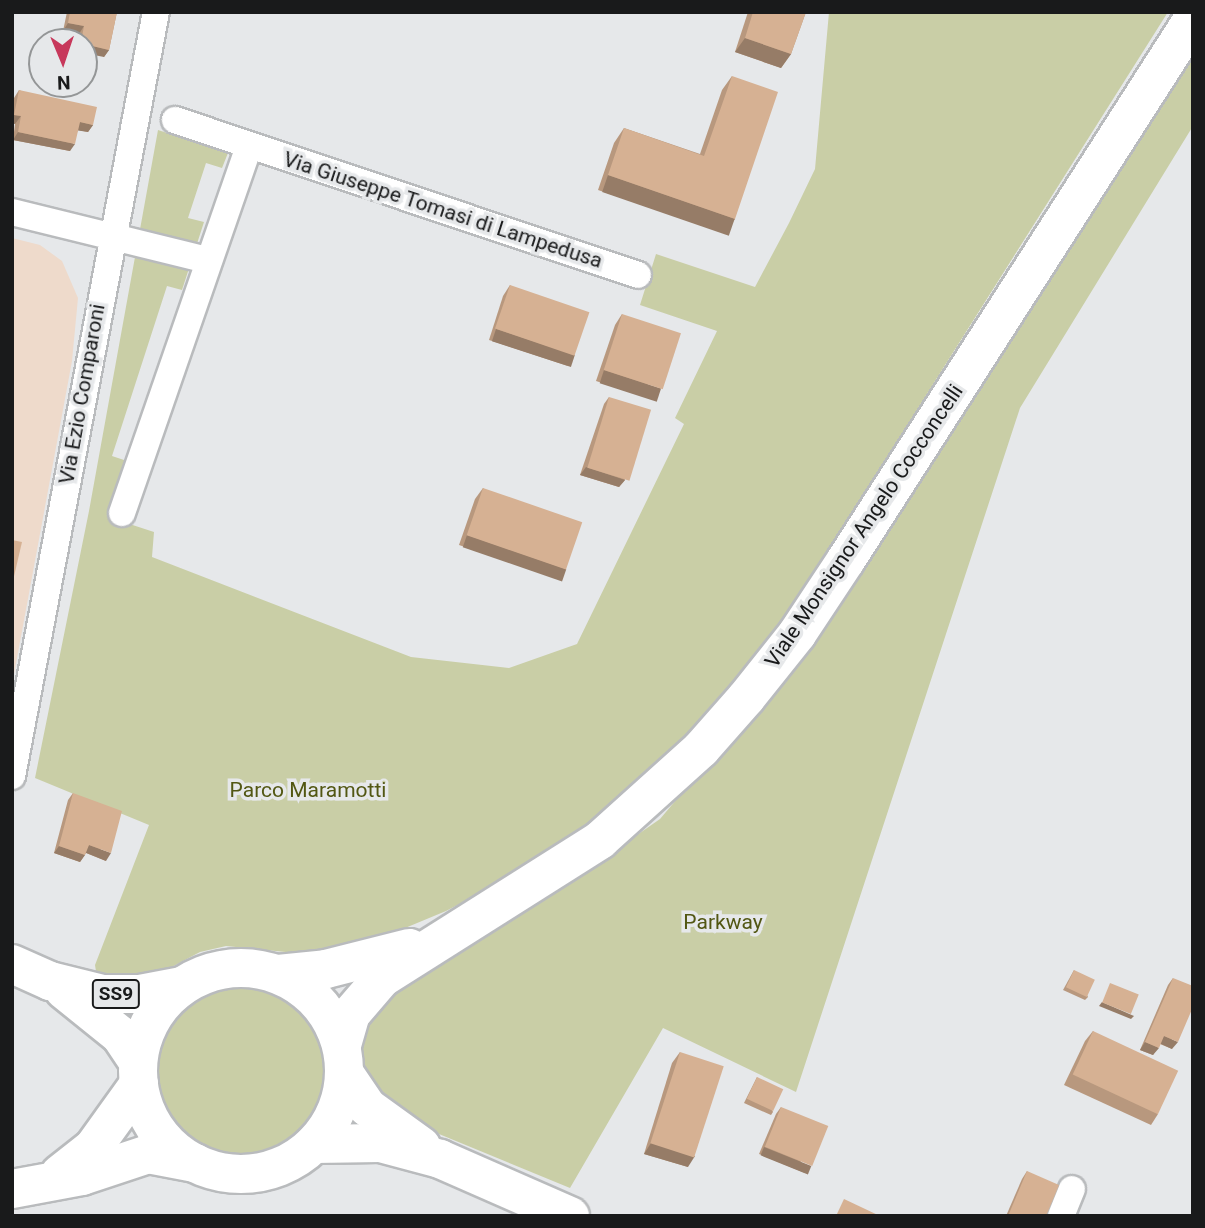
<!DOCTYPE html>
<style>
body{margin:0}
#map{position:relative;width:1205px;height:1228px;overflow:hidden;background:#e6e8ea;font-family:Roboto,sans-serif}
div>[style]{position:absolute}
.industrial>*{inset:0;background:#eedacb}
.green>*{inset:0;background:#c9cea6}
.round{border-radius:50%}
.roads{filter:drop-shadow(2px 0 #b9bbbd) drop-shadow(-2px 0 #b9bbbd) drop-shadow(0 2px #b9bbbd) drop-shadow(0 -2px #b9bbbd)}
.street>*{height:26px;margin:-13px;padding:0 13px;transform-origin:13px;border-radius:13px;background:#fff}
.secondary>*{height:38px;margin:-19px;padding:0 19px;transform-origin:19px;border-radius:19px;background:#fff}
.primary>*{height:38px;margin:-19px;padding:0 19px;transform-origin:19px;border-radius:19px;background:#fff}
.primary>.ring{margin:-19px;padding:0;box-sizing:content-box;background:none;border:38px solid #fff;border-radius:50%}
.wall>*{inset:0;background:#b8987e}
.shaded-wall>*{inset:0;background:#967c67;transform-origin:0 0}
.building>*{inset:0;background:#d6b193;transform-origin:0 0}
span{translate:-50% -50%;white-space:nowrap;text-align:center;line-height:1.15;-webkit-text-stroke:7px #e6e8ea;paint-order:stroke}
.shield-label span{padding:2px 5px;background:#e6e8ea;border:2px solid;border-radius:5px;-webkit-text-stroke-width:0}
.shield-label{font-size:19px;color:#191a1b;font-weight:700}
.street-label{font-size:21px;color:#191a1b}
.park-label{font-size:21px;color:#525713}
.frame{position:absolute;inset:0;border:14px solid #191a1b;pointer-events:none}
.north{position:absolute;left:28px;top:28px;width:70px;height:70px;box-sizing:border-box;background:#e6e8ea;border:2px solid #949697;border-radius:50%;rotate:178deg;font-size:19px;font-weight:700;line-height:28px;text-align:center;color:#191a1b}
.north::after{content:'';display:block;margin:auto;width:24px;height:32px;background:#c7385b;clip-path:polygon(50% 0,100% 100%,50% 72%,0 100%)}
</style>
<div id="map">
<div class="industrial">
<div style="clip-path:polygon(12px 238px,40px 245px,62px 261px,78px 298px,72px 361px,12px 685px)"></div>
</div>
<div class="green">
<div style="clip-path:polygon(829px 12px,1168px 12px,793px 606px,729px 690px,659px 765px,600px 816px,523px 871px,446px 911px,357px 948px,305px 954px,226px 946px,200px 952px,147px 980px,98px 984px,95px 965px,149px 825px,35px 778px,89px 511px,158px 130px,228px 153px,222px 168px,206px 163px,188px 218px,204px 222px,182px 290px,167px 286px,112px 456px,127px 461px,108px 517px,154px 532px,152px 557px,411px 657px,509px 668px,577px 644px,684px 424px,675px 418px,717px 331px,640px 305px,656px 254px,755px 287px,789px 223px,815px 169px)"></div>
<div style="clip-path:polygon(1193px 48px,1193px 126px,1020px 408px,796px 1092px,663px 1028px,570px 1188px,388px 1113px,361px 1069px,358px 1038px,377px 1001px,545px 899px,660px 819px,797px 657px)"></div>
<div class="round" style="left:157px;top:988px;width:168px;height:168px"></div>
</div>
<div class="roads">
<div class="street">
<div style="left:175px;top:120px;width:488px;rotate:18.5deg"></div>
<div style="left:12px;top:212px;width:202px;rotate:13.8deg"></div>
<div style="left:122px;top:513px;width:387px;rotate:-70.9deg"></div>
<div style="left:12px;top:776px;width:777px;rotate:-79.33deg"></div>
<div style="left:1061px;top:1216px;width:29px;rotate:-68deg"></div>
</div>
<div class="secondary">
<div style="left:345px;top:1074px;width:40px;rotate:56deg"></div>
<div style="left:367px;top:1107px;width:67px;rotate:35.8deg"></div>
<div style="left:314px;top:1144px;width:66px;rotate:-0.9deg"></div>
<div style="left:380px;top:1143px;width:62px;rotate:14.9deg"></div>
<div style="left:440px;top:1159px;width:142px;rotate:23.7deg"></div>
</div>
<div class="primary">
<div style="left:12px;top:964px;width:42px;rotate:24.1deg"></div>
<div style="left:50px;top:981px;width:55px;rotate:13.8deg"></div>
<div style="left:103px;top:994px;width:37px"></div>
<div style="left:140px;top:994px;width:43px;rotate:-10.8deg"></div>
<div class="ring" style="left:138px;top:968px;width:168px;height:168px"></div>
<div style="left:278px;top:974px;width:48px;rotate:-5.9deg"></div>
<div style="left:326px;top:969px;width:86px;rotate:-14.2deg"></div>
<div style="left:64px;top:990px;width:72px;rotate:38.8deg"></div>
<div style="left:120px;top:1035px;width:32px;rotate:56deg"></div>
<div style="left:342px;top:1045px;width:32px;rotate:-74deg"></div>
<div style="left:351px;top:1014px;width:48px;rotate:-49.3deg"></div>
<div style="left:382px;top:978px;width:258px;rotate:-32.3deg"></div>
<div style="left:600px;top:840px;width:136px;rotate:-42deg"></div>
<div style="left:701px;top:749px;width:68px;rotate:-48.6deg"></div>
<div style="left:746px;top:698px;width:82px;rotate:-51.4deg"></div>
<div style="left:797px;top:634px;width:89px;rotate:-56.5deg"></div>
<div style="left:846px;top:560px;width:643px;rotate:-57.32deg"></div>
<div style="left:60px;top:1174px;width:42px;rotate:-38.2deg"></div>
<div style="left:93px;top:1148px;width:79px;rotate:-54.3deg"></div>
<div style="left:12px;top:1189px;width:71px;rotate:-10.5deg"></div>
<div style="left:82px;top:1176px;width:70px;rotate:-18.4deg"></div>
<div style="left:148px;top:1154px;width:48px;rotate:10.8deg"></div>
</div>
</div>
<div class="wall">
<div style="clip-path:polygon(67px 12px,117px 12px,109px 50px,104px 57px,84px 42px,77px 42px,79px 34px,63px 31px)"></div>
<div style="clip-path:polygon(748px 12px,806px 12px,791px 54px,781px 68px,735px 52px)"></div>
<div style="clip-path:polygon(732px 76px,735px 219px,725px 233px,598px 190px,614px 143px,624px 128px,700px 154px,722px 90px)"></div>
<div style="clip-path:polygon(19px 90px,93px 125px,88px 132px,78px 130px,70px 151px,13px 140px,15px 124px,12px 123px,12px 104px,14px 98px)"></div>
<div style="clip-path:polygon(510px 285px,568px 366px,489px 340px,503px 296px)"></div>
<div style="clip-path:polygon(622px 314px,654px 400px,596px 381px,615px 325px)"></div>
<div style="clip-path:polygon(609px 397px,625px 480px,619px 487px,580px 475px,604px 404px)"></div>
<div style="clip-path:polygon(483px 488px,566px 569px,558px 579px,459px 545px,475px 499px)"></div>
<div style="clip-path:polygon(73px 793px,106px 861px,86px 853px,80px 862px,54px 853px,68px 800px)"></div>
<div style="clip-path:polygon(1074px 970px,1088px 997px,1085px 1000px,1063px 990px)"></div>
<div style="clip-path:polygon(1173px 978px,1172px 1049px,1160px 1044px,1153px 1055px,1140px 1050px,1168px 985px)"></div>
<div style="clip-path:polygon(1093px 1031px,1158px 1114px,1151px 1125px,1064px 1085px,1085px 1041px)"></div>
<div style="clip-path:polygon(680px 1052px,688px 1167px,644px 1154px,672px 1063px)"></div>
<div style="clip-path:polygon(757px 1077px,773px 1112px,771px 1115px,744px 1103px)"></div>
<div style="clip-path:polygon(781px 1107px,805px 1173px,759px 1154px,776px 1114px)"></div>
<div style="clip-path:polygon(1027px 1171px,1046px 1216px,1006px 1216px,1022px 1179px)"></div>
</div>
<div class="shaded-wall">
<div style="clip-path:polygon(68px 23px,84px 26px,79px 34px,63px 31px)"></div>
<div style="clip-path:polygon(745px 38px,791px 54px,781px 68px,735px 52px)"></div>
<div style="clip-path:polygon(84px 44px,109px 50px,104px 57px,84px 53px)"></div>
<div style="clip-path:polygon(14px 115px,21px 116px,15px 124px,12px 123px,12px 117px)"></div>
<div style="clip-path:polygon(80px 122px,93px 125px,88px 132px,75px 130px)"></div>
<div style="clip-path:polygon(18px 132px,75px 144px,70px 151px,13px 140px)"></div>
<div style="left:608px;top:175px;width:134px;height:18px;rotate:19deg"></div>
<div style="left:496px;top:329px;width:83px;height:13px;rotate:18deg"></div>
<div style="left:604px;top:370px;width:60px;height:14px;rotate:18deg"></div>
<div style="clip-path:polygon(586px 467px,625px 480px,619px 487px,580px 475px)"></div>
<div style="left:467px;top:535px;width:105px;height:13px;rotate:19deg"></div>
<div style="clip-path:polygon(89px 845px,111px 853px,106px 861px,84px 852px)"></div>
<div style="clip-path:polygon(59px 846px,85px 855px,80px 862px,54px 853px)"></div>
<div style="clip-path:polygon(1102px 1002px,1134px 1016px,1131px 1019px,1099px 1006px)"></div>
<div style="clip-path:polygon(1164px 1036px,1178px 1042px,1172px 1049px,1159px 1043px)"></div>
<div style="clip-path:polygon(1145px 1042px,1159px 1048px,1153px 1055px,1140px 1050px)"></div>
<div style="clip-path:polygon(651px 1143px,695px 1156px,688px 1167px,644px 1154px)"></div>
<div style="left:764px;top:1147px;width:51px;height:9px;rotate:22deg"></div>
</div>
<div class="building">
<div style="clip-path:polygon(70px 12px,117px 12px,109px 50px,84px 44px,84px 42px,81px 42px,84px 26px,68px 23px)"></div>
<div style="clip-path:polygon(753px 12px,806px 12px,791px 54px,745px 38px)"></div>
<div style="clip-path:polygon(732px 76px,778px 92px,735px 219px,608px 175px,624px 128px,704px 156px)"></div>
<div style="clip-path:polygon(19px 90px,97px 107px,93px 125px,80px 122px,75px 144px,18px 132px,21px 116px,14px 115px)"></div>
<div style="left:510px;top:285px;width:84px;height:46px;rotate:19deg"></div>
<div style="left:622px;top:314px;width:62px;height:59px;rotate:18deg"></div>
<div style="left:609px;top:397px;width:44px;height:74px;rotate:17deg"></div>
<div style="left:483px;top:488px;width:105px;height:50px;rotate:19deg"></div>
<div style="clip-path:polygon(12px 540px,22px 542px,12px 585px)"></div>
<div style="clip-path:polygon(73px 793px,122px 811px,111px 853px,89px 845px,85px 855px,59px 846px)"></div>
<div style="left:1074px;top:970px;width:23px;height:19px;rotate:25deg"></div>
<div style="clip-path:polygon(1173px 978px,1193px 986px,1193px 1007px,1178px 1042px,1164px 1036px,1159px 1048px,1145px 1042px)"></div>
<div style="left:1110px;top:983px;width:31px;height:21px;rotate:22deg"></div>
<div style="left:1093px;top:1031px;width:94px;height:48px;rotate:25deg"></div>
<div style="left:680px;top:1052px;width:46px;height:96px;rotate:18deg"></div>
<div style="left:757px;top:1077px;width:29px;height:24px;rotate:25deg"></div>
<div style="left:781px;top:1107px;width:51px;height:43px;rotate:22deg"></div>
<div style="clip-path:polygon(1027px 1171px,1059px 1185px,1046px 1216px,1008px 1216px)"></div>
<div style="clip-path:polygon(844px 1199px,880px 1216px,836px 1216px)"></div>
</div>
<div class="shield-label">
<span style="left:116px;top:994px">SS9</span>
</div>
<div class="street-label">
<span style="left:443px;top:210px;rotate:18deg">Via Giuseppe Tomasi di Lampedusa</span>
<span style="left:82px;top:394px;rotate:-80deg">Via Ezio Comparoni</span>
<span style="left:864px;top:526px;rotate:-56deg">Viale Monsignor Angelo Cocconcelli</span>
</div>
<div class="park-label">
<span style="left:308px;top:790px">Parco Maramotti</span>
<span style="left:723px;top:922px">Parkway</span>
</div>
<div class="frame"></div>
<div class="north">N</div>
</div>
